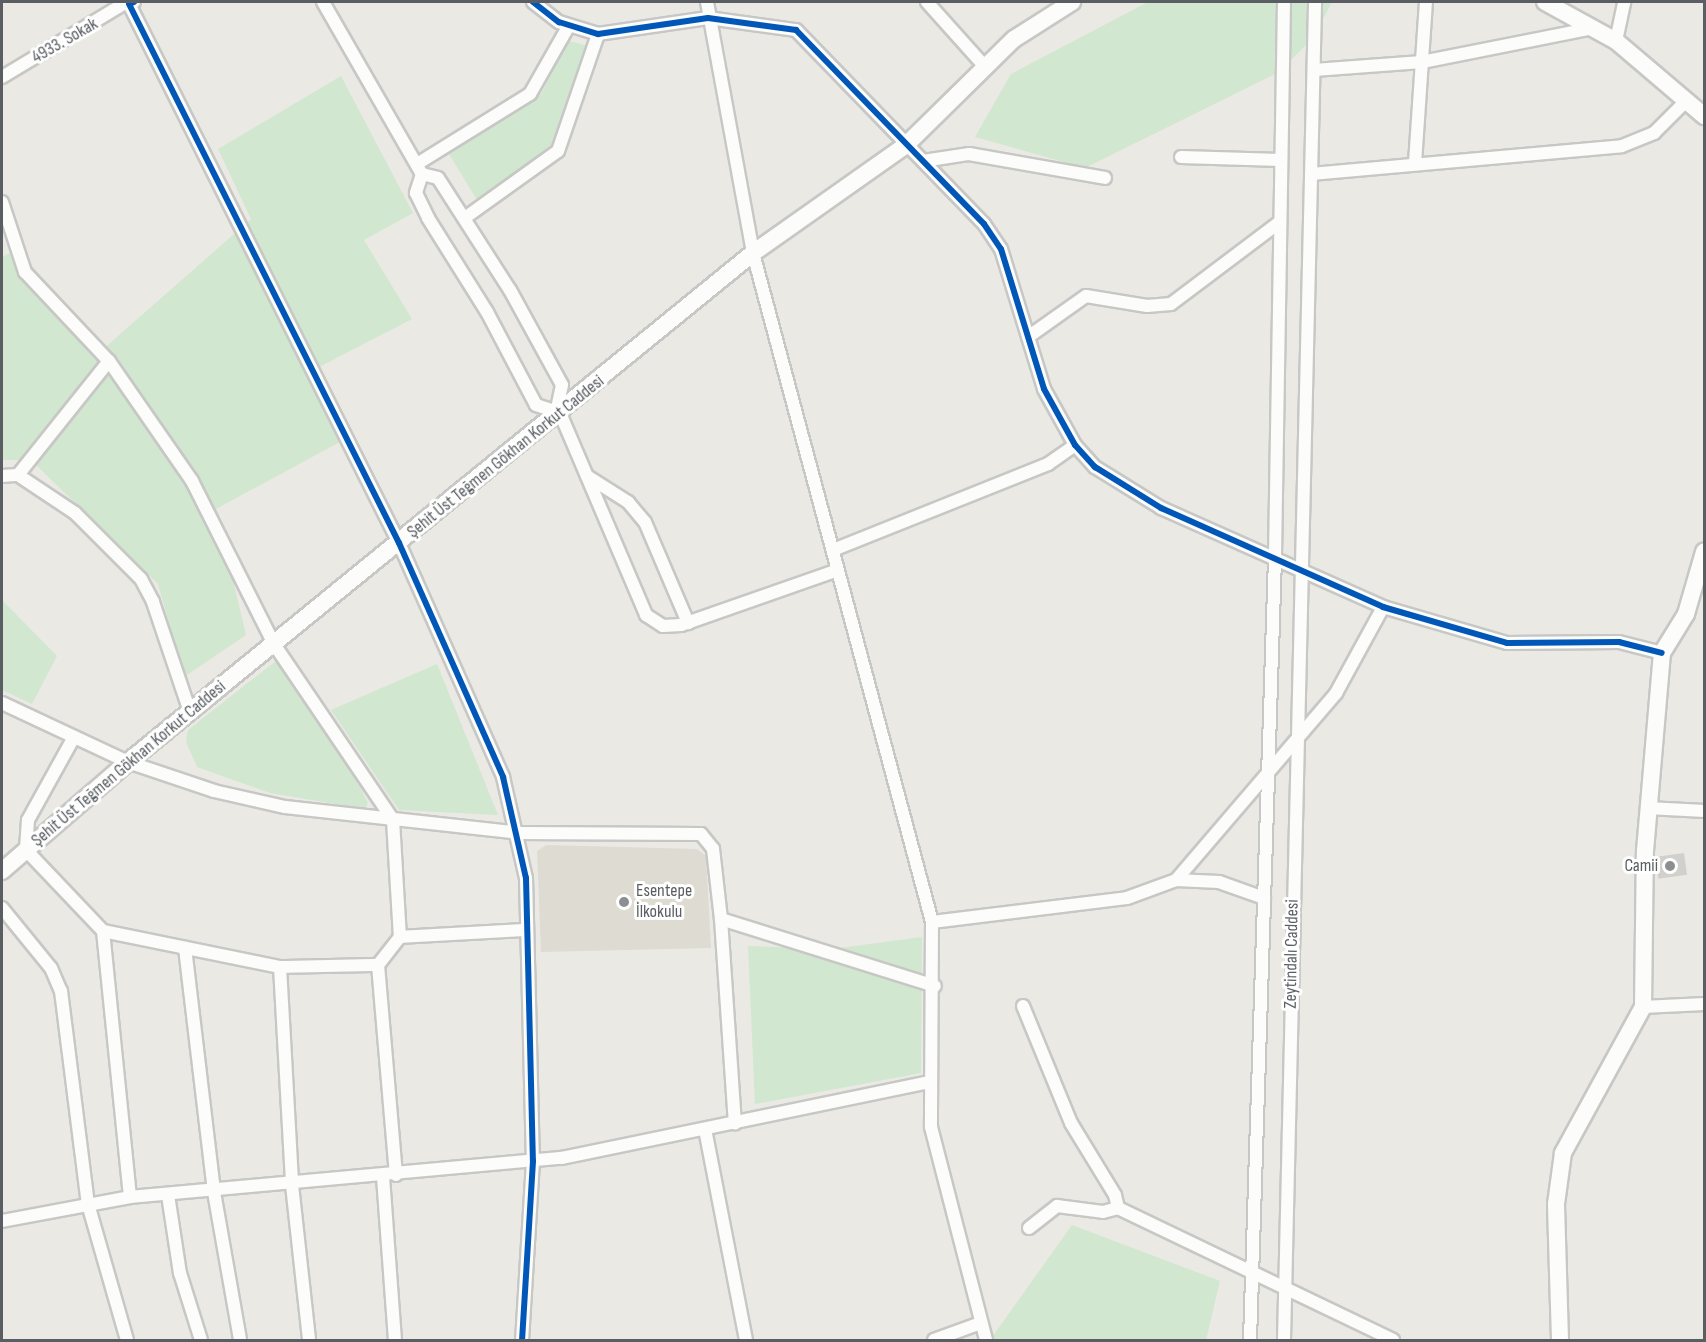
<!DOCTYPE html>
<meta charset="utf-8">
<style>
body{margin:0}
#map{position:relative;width:1706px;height:1342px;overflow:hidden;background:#eae9e4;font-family:"Sofia Sans Condensed",sans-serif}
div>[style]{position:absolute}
.education>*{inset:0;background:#dedbd3}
.green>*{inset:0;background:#d2e7cf}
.building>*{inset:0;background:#d1d0cd;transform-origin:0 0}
.roads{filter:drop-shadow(2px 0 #c7c7c6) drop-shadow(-2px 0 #c7c7c6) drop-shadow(0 2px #c7c7c6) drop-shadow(0 -2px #c7c7c6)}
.street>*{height:12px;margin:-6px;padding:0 6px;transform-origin:6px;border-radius:6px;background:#fcfcfb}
.secondary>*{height:16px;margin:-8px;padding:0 8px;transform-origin:8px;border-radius:8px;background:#fcfcfb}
.cycleway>*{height:6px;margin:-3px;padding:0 3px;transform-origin:3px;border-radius:3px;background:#0057b8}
.dots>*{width:16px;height:16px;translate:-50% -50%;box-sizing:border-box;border:3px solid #fff;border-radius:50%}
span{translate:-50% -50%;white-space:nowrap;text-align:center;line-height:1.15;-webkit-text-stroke:6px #fff;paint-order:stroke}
.street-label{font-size:18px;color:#5a5e62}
.poi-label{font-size:18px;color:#5a5e62}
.right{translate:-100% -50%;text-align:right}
.left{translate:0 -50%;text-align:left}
.frame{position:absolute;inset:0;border:3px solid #5a5e62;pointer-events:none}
</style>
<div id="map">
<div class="education">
<div style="clip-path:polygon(546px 845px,697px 849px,706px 856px,711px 948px,541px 952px,537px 851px)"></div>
</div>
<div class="green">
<div style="clip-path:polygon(1148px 2px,1332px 2px,1313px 38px,1279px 72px,1085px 168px,975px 137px,1011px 74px)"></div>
<div style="clip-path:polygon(568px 41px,589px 46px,556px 142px,545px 155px,477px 200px,449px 154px,541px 94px)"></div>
<div style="clip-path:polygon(341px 76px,413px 213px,364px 240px,412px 319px,317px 368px,349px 437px,216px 509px,246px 635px,184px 677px,158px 584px,31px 460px,2px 460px,2px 257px,18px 249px,101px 351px,251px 219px,218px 149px)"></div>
<div style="clip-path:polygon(2px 600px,57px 656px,32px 704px,2px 690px)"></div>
<div style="clip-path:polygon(281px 657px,360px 787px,368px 803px,365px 809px,270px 793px,197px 767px,186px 742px,188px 730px)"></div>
<div style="clip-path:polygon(437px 664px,498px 815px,399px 810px,331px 710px)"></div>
<div style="clip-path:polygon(922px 937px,921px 1073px,755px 1104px,748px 946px,832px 949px)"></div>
<div style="clip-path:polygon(1072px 1225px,1220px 1281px,1206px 1340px,990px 1340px)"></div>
</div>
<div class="building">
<div style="left:1684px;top:853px;width:22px;height:29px;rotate:82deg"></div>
</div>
<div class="roads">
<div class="street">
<div style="left:134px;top:2px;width:5px;rotate:158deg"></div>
<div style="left:129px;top:4px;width:603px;rotate:63.39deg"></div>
<div style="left:399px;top:543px;width:256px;rotate:66deg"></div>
<div style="left:503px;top:777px;width:104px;rotate:77.2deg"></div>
<div style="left:526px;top:878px;width:283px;rotate:88.6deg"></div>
<div style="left:533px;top:1161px;width:179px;rotate:93.5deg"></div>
<div style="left:323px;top:2px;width:198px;rotate:60.1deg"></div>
<div style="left:422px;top:174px;width:20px;rotate:108deg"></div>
<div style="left:416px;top:193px;width:28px;rotate:64deg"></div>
<div style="left:428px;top:218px;width:111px;rotate:57.9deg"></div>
<div style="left:487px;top:312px;width:105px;rotate:62.2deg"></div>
<div style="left:536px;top:405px;width:25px;rotate:18deg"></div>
<div style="left:560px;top:413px;width:220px;rotate:66.9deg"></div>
<div style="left:646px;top:615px;width:20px;rotate:33deg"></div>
<div style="left:663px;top:626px;width:18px;rotate:-3deg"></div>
<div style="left:681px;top:625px;width:166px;rotate:-19.3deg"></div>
<div style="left:533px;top:2px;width:33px;rotate:38deg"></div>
<div style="left:559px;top:22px;width:41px;rotate:17.1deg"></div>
<div style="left:598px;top:34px;width:111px;rotate:-8.3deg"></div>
<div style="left:708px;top:18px;width:89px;rotate:7.8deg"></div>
<div style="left:796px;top:30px;width:270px;rotate:45.9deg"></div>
<div style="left:984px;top:224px;width:30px;rotate:56deg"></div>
<div style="left:1001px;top:249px;width:146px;rotate:72.9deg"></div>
<div style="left:1044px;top:389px;width:64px;rotate:61deg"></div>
<div style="left:1075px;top:445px;width:30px;rotate:48deg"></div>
<div style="left:1095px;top:467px;width:78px;rotate:31.8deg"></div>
<div style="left:1161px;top:508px;width:243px;rotate:24deg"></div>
<div style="left:1383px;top:607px;width:129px;rotate:16.2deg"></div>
<div style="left:1507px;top:643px;width:112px;rotate:-0.5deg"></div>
<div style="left:1619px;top:642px;width:44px;rotate:14.3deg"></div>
<div style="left:707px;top:2px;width:255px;rotate:79.6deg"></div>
<div style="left:753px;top:253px;width:693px;rotate:75.02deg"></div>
<div style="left:932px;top:922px;width:205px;rotate:90.3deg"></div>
<div style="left:931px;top:1127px;width:220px;rotate:75.5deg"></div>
<div style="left:927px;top:2px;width:89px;rotate:48.2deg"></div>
<div style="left:1616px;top:41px;width:40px;rotate:-78deg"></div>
<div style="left:1314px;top:70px;width:108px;rotate:-4.2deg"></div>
<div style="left:1422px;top:62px;width:174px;rotate:-11.2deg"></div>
<div style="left:2px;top:77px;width:146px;rotate:-31deg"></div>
<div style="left:1181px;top:157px;width:100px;rotate:1.7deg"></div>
<div style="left:923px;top:161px;width:47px;rotate:-8.7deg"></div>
<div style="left:969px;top:154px;width:138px;rotate:10deg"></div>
<div style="left:1415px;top:163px;width:161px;rotate:-86.1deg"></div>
<div style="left:417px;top:164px;width:133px;rotate:-31.8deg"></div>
<div style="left:530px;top:94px;width:77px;rotate:-60.4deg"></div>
<div style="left:422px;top:174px;width:16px;rotate:14deg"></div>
<div style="left:438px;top:178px;width:133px;rotate:57.3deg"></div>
<div style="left:510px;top:290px;width:108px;rotate:61.3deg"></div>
<div style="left:562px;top:385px;width:25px;rotate:102deg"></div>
<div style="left:1311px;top:174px;width:312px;rotate:-5.1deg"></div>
<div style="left:1622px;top:146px;width:35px;rotate:-22deg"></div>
<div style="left:1654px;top:133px;width:45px;rotate:-45deg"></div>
<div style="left:2px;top:202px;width:74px;rotate:71.8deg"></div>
<div style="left:25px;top:272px;width:122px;rotate:46.7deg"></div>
<div style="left:109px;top:361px;width:146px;rotate:128.6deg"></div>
<div style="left:466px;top:217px;width:113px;rotate:-35.7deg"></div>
<div style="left:558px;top:151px;width:124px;rotate:-71.1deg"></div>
<div style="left:1028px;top:337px;width:71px;rotate:-35.3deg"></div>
<div style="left:1086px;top:296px;width:62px;rotate:9.3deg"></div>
<div style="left:1147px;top:306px;width:24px;rotate:-5deg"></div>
<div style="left:1171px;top:304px;width:136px;rotate:-37deg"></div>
<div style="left:109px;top:361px;width:146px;rotate:55.3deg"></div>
<div style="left:192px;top:481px;width:182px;rotate:63.3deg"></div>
<div style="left:274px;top:644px;width:212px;rotate:55.9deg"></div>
<div style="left:393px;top:820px;width:117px;rotate:86.6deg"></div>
<div style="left:400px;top:937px;width:127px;rotate:-3.2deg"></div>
<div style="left:2px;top:476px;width:16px;rotate:-4deg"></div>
<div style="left:18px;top:475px;width:69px;rotate:33.7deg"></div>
<div style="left:75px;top:513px;width:93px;rotate:45deg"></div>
<div style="left:141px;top:579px;width:26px;rotate:62deg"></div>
<div style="left:153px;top:602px;width:116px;rotate:71.4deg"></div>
<div style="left:587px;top:476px;width:49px;rotate:32.4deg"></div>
<div style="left:628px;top:502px;width:26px;rotate:50deg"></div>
<div style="left:645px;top:522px;width:110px;rotate:66.9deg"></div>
<div style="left:833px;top:550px;width:232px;rotate:-21.8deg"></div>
<div style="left:1048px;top:464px;width:33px;rotate:-35deg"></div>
<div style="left:2px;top:703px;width:139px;rotate:25.1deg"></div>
<div style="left:128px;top:762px;width:91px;rotate:18.6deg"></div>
<div style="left:214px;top:791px;width:73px;rotate:12.7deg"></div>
<div style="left:285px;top:807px;width:235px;rotate:6.3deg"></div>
<div style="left:519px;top:833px;width:182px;rotate:0.3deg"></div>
<div style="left:701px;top:834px;width:19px;rotate:51deg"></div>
<div style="left:713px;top:849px;width:70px;rotate:83.5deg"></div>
<div style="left:721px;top:919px;width:224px;rotate:17.4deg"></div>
<div style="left:74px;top:737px;width:95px;rotate:119deg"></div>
<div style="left:28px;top:820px;width:30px;rotate:94deg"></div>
<div style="left:26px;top:850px;width:112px;rotate:46.5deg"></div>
<div style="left:103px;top:931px;width:181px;rotate:11.5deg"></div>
<div style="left:280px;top:967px;width:218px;rotate:86.8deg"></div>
<div style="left:292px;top:1185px;width:156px;rotate:83.7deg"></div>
<div style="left:1648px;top:808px;width:56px;rotate:3.1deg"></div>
<div style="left:1176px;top:880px;width:43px;rotate:2.7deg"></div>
<div style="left:1219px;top:882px;width:48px;rotate:19.6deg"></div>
<div style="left:2px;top:908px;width:77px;rotate:50.8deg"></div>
<div style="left:51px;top:968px;width:25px;rotate:67deg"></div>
<div style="left:61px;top:991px;width:215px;rotate:82.8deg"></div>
<div style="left:88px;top:1204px;width:141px;rotate:74deg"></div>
<div style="left:721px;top:919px;width:205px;rotate:86.1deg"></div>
<div style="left:932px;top:922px;width:196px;rotate:-7deg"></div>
<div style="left:1127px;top:898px;width:52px;rotate:-20.2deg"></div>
<div style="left:1176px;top:880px;width:246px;rotate:-49.4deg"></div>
<div style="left:1336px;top:693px;width:98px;rotate:-61.3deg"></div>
<div style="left:103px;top:931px;width:267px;rotate:84.2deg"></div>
<div style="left:185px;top:948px;width:246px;rotate:83.2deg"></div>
<div style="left:214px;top:1192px;width:150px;rotate:80deg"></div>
<div style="left:280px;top:967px;width:98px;rotate:-1.2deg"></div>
<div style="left:1023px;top:1006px;width:126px;rotate:67.7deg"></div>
<div style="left:1071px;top:1123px;width:84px;rotate:58.6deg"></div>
<div style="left:1115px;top:1195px;width:13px;rotate:77deg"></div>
<div style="left:1118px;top:1208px;width:305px;rotate:25.6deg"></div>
<div style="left:1643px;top:1007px;width:61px;rotate:-2.8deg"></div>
<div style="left:705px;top:1129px;width:215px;rotate:79deg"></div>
<div style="left:396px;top:1175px;width:211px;rotate:-94.9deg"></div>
<div style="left:378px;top:965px;width:36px;rotate:-52deg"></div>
<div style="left:383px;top:1177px;width:163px;rotate:85.8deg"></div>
<div style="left:168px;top:1195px;width:79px;rotate:81.3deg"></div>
<div style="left:180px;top:1273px;width:70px;rotate:72.6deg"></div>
<div style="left:2px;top:1221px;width:130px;rotate:-10.6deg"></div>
<div style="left:130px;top:1197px;width:434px;rotate:-5.2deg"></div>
<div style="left:562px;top:1158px;width:376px;rotate:-11.7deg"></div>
<div style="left:1029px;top:1228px;width:36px;rotate:-38deg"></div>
<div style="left:1057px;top:1206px;width:46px;rotate:7.4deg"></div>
<div style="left:1103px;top:1212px;width:16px;rotate:-15deg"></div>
<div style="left:934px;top:1340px;width:50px;rotate:-19.9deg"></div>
<div style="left:1250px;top:1340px;width:784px;rotate:-88.17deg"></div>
<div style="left:1275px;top:556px;width:554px;rotate:-89.07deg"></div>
<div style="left:1284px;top:1340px;width:1338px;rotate:-88.67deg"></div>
</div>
<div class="secondary">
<div style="left:1545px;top:2px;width:81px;rotate:28.8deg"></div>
<div style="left:1616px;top:41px;width:116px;rotate:40.4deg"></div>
<div style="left:2px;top:871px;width:167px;rotate:-40.9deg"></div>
<div style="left:128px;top:762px;width:806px;rotate:-39.16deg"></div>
<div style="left:753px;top:253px;width:187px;rotate:-35.2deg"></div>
<div style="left:906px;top:145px;width:151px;rotate:-44.5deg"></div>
<div style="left:1014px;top:39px;width:69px;rotate:-32.5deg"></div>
<div style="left:1560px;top:1340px;width:136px;rotate:-91.7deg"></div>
<div style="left:1556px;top:1204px;width:51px;rotate:-82.2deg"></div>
<div style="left:1563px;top:1153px;width:166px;rotate:-61.3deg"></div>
<div style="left:1643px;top:1007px;width:156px;rotate:-89.3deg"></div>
<div style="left:1645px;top:851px;width:199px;rotate:-85.1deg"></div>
<div style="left:1662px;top:653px;width:46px;rotate:-58.4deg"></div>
<div style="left:1686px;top:614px;width:65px;rotate:-73.8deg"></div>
</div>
</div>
<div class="cycleway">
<div style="left:134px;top:2px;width:5px;rotate:158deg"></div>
<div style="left:129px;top:4px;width:603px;rotate:63.39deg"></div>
<div style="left:399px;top:543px;width:256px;rotate:66deg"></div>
<div style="left:503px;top:777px;width:104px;rotate:77.2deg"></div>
<div style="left:526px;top:878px;width:283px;rotate:88.6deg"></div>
<div style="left:533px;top:1161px;width:179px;rotate:93.5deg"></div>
<div style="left:533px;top:2px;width:33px;rotate:38deg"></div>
<div style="left:559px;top:22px;width:41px;rotate:17.1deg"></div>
<div style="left:598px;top:34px;width:111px;rotate:-8.3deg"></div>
<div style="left:708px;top:18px;width:89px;rotate:7.8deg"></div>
<div style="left:796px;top:30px;width:270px;rotate:45.9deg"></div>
<div style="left:984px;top:224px;width:30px;rotate:56deg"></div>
<div style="left:1001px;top:249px;width:146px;rotate:72.9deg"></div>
<div style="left:1044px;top:389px;width:64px;rotate:61deg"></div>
<div style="left:1075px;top:445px;width:30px;rotate:48deg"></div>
<div style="left:1095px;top:467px;width:78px;rotate:31.8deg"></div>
<div style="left:1161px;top:508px;width:243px;rotate:24deg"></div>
<div style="left:1383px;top:607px;width:129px;rotate:16.2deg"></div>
<div style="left:1507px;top:643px;width:112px;rotate:-0.5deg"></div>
<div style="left:1619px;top:642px;width:44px;rotate:14.3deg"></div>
</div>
<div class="dots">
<div style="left:1670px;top:866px;background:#8c8f90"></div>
<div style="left:624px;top:902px;background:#8c8f90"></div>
</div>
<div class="street-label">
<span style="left:65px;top:41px;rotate:-30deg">4933. Sokak</span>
<span style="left:506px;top:457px;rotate:-39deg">Şehit Üst Teğmen Gökhan Korkut Caddesi</span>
<span style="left:129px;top:764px;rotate:-40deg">Şehit Üst Teğmen Gökhan Korkut Caddesi</span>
<span style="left:1292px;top:954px;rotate:-89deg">Zeytindalı Caddesi</span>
</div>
<div class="poi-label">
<span class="right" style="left:1658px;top:866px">Camii</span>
<span class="left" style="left:636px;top:902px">Esentepe<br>İlkokulu</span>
</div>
<div class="frame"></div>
</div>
